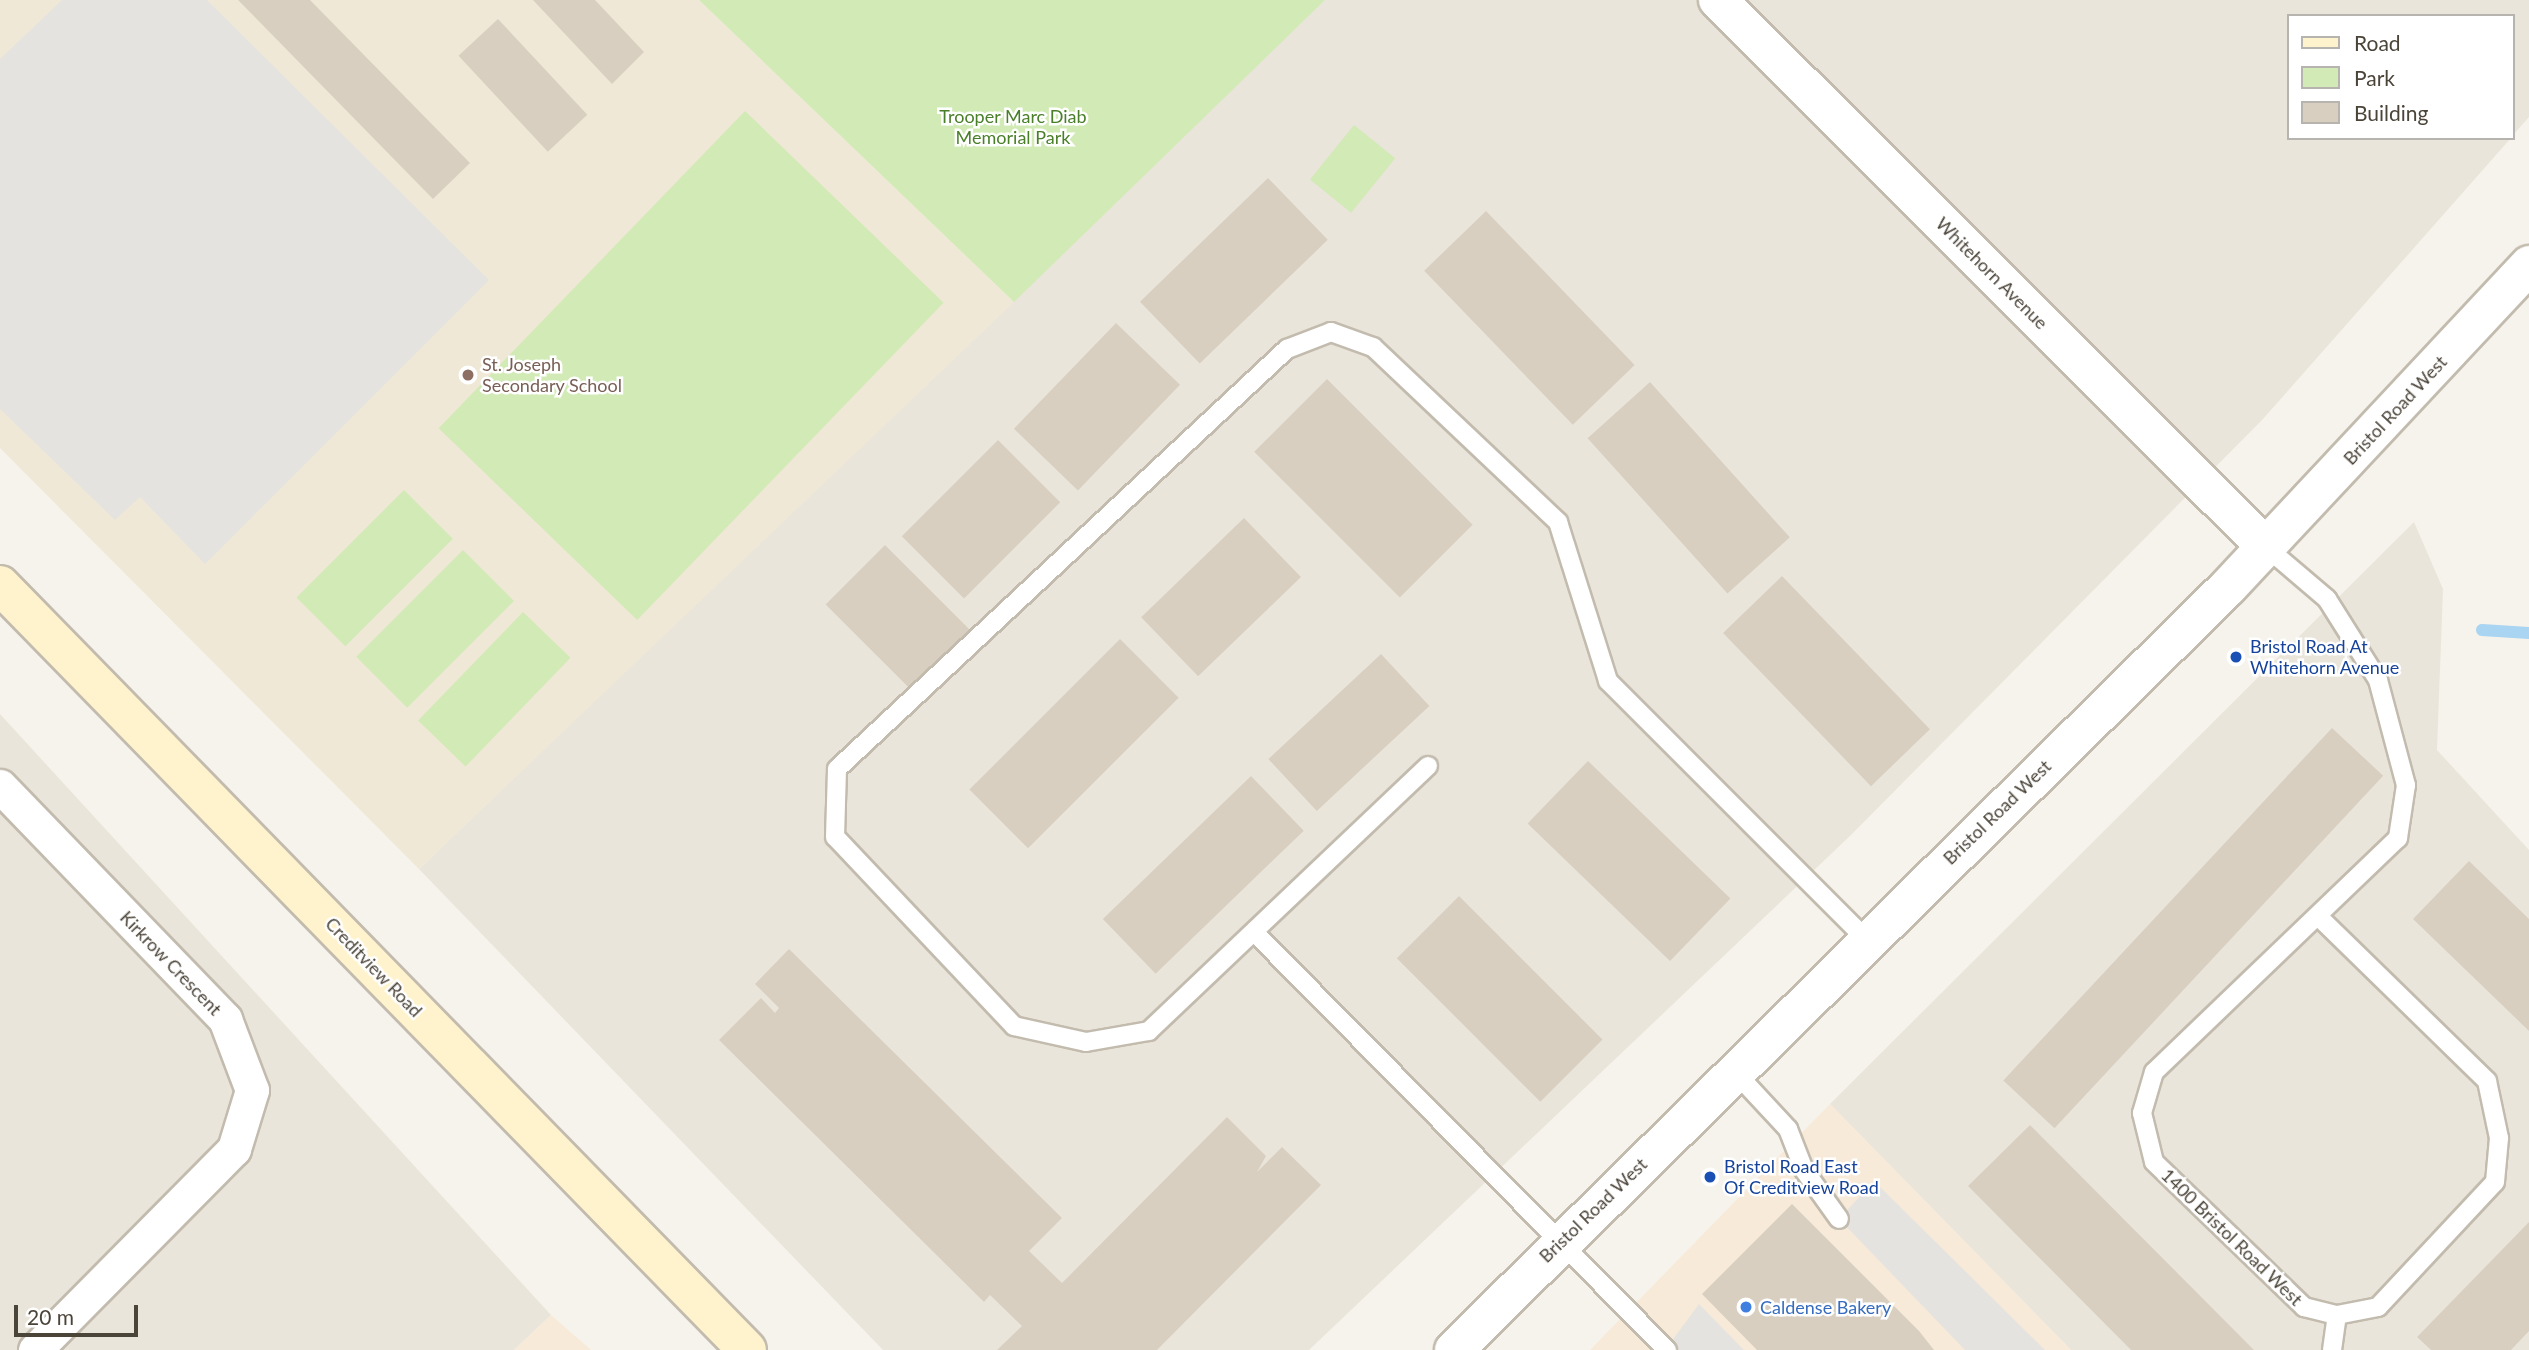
<!DOCTYPE html>
<style>
body{margin:0}
#map{position:relative;width:2529px;height:1350px;overflow:hidden;background:#f6f3ec;font-family:Lato,sans-serif}
div>[style]{position:absolute}
.residential>*{inset:0;background:#eae5da}
.commercial>*{inset:0;background:#f7ead8}
.education>*{inset:0;background:#efe8d6}
.green>*{inset:0;background:#d2eab5;transform-origin:0 0}
.parking>*{inset:0;background:#e5e3e0}
.stream>*{height:12px;margin:-6px;padding:0 6px;transform-origin:6px;border-radius:6px;background:#a9d4f2}
.building>*{inset:0;background:#d8cfc1;transform-origin:0 0}
.roads{filter:drop-shadow(2px 0 #c2bbae) drop-shadow(-2px 0 #c2bbae) drop-shadow(0 2px #c2bbae) drop-shadow(0 -2px #c2bbae)}
.service>*{height:18px;margin:-9px;padding:0 9px;transform-origin:9px;border-radius:9px;background:#fff}
.minor>*{height:33px;margin:-16.5px;padding:0 16.5px;transform-origin:16.5px;border-radius:16.5px;background:#fff}
.tertiary>*{height:38px;margin:-19px;padding:0 19px;transform-origin:19px;border-radius:19px;background:#fff}
.secondary>*{height:38px;margin:-19px;padding:0 19px;transform-origin:19px;border-radius:19px;background:#fff3cd}
.dots>*{width:19px;height:19px;translate:-50% -50%;box-sizing:border-box;border:4px solid #fff;border-radius:50%}
span{translate:-50% -50%;white-space:nowrap;text-align:center;line-height:1.15;-webkit-text-stroke:5px #fff;paint-order:stroke}
.park-label{font-size:18px;color:#4a7f2a}
.street-label{font-size:18px;color:#4b4439}
.education-label{font-size:18px;color:#785e54}
.left{translate:0 -50%;text-align:left}
.transit-label{font-size:18px;color:#164399}
.shop-label{font-size:18px;color:#366cbe}
.legend{position:absolute;left:2287px;top:14px;width:228px;height:126px;box-sizing:border-box;background:#fff;border:2px solid #b7b4b0;margin:0;padding:9px 12px;list-style:none;font-size:21px;color:#4b4439}
.legend li{display:flex;align-items:center;gap:14px;height:35px}
.legend b{width:35px;border:2px solid #b7b4b0}
.scale{position:absolute;left:14px;top:1305px;width:124px;height:32px;box-sizing:border-box;border:4px solid #4b4439;border-top:0;padding-left:9px;font-size:21px;line-height:24px;white-space:nowrap;color:#4b4439;-webkit-text-stroke:5px #fff;paint-order:stroke}
</style>
<div id="map">
<div class="residential">
<div style="clip-path:polygon(1325px 0,2529px 0,2529px 117px,2513px 135px,2513px 16px,2289px 16px,2289px 138px,2511px 138px,2263px 419px,1851px 835px,1309px 1350px,883px 1350px,419px 869px)"></div>
<div style="clip-path:polygon(2414px 522px,2443px 589px,2437px 750px,2529px 850px,2529px 1350px,2071px 1350px,1830px 1104px)"></div>
<div style="clip-path:polygon(0 714px,551px 1315px,514px 1350px,0 1350px)"></div>
</div>
<div class="commercial">
<div style="clip-path:polygon(1830px 1104px,2071px 1350px,1590px 1350px)"></div>
<div style="clip-path:polygon(551px 1315px,591px 1350px,514px 1350px)"></div>
</div>
<div class="education">
<div style="clip-path:polygon(0 0,699px 0,1014px 302px,419px 869px,0 448px)"></div>
</div>
<div class="green">
<div style="clip-path:polygon(699px 0,1325px 0,1014px 302px)"></div>
<div style="left:745px;top:111px;width:276px;height:441px;rotate:44deg"></div>
<div style="left:1354px;top:125px;width:53px;height:70px;rotate:39deg"></div>
<div style="left:404px;top:490px;width:69px;height:152px;rotate:45deg"></div>
<div style="left:463px;top:550px;width:72px;height:151px;rotate:45deg"></div>
<div style="left:523px;top:612px;width:66px;height:151px;rotate:44deg"></div>
</div>
<div class="parking">
<div style="clip-path:polygon(62px 0,207px 0,489px 280px,205px 564px,140px 497px,115px 520px,0 409px,0 59px)"></div>
<div style="clip-path:polygon(1874px 1181px,2045px 1350px,1965px 1350px,1839px 1219px)"></div>
<div style="clip-path:polygon(1699px 1304px,1744px 1350px,1665px 1350px)"></div>
</div>
<div class="stream">
<div style="left:2482px;top:630px;width:47px;rotate:3.7deg"></div>
</div>
<div class="building">
<div style="clip-path:polygon(238px 0,310px 0,470px 163px,433px 199px)"></div>
<div style="clip-path:polygon(533px 0,595px 0,644px 52px,612px 84px)"></div>
<div style="left:498px;top:19px;width:131px;height:54px;rotate:47deg"></div>
<div style="left:1268px;top:178px;width:86px;height:178px;rotate:46deg"></div>
<div style="left:1486px;top:211px;width:214px;height:86px;rotate:46deg"></div>
<div style="left:1116px;top:323px;width:89px;height:147px;rotate:44deg"></div>
<div style="left:1327px;top:379px;width:206px;height:103px;rotate:45deg"></div>
<div style="left:1650px;top:382px;width:209px;height:84px;rotate:48deg"></div>
<div style="left:998px;top:440px;width:88px;height:136px;rotate:45deg"></div>
<div style="left:1244px;top:518px;width:82px;height:143px;rotate:46deg"></div>
<div style="left:885px;top:545px;width:120px;height:84px;rotate:45deg"></div>
<div style="left:1782px;top:576px;width:213px;height:82px;rotate:46deg"></div>
<div style="left:1120px;top:639px;width:83px;height:213px;rotate:45deg"></div>
<div style="left:1381px;top:654px;width:71px;height:154px;rotate:47deg"></div>
<div style="left:2332px;top:728px;width:70px;height:482px;rotate:43deg"></div>
<div style="left:1588px;top:761px;width:198px;height:87px;rotate:44deg"></div>
<div style="left:1251px;top:776px;width:76px;height:206px;rotate:46deg"></div>
<div style="clip-path:polygon(2469px 861px,2529px 919px,2529px 1031px,2413px 919px)"></div>
<div style="left:1459px;top:896px;width:203px;height:88px;rotate:45deg"></div>
<div style="clip-path:polygon(789px 949px,1062px 1218px,1029px 1251px,1062px 1283px,1227px 1117px,1266px 1156px,1257px 1172px,1282px 1147px,1321px 1185px,1157px 1350px,997px 1350px,1022px 1326px,990px 1295px,984px 1302px,719px 1040px,761px 998px,775px 1013px,779px 1008px,755px 984px)"></div>
<div style="clip-path:polygon(2030px 1125px,2254px 1350px,2131px 1350px,1968px 1186px)"></div>
<div style="clip-path:polygon(1792px 1204px,1919px 1331px,1934px 1350px,1757px 1350px,1702px 1294px)"></div>
<div style="clip-path:polygon(2529px 1222px,2529px 1331px,2511px 1350px,2431px 1350px,2417px 1337px)"></div>
</div>
<div class="roads">
<div class="service">
<div style="left:2266px;top:547px;width:80px;rotate:40.4deg"></div>
<div style="left:2327px;top:599px;width:96px;rotate:57.8deg"></div>
<div style="left:2378px;top:680px;width:109px;rotate:75.1deg"></div>
<div style="left:2406px;top:785px;width:54px;rotate:98.6deg"></div>
<div style="left:2398px;top:838px;width:338px;rotate:136.2deg"></div>
<div style="left:2154px;top:1072px;width:43px;rotate:106.3deg"></div>
<div style="left:2142px;top:1113px;width:50px;rotate:76.2deg"></div>
<div style="left:2154px;top:1162px;width:209px;rotate:44deg"></div>
<div style="left:2304px;top:1307px;width:34px;rotate:14deg"></div>
<div style="left:2337px;top:1315px;width:42px;rotate:-11deg"></div>
<div style="left:2378px;top:1307px;width:171px;rotate:-46.9deg"></div>
<div style="left:2495px;top:1182px;width:44px;rotate:-84.8deg"></div>
<div style="left:2499px;top:1138px;width:58px;rotate:-101.9deg"></div>
<div style="left:2487px;top:1081px;width:235px;rotate:-135.7deg"></div>
<div style="left:1428px;top:766px;width:385px;rotate:136.5deg"></div>
<div style="left:1149px;top:1031px;width:64px;rotate:170.1deg"></div>
<div style="left:1086px;top:1042px;width:74px;rotate:-167.5deg"></div>
<div style="left:1014px;top:1026px;width:260px;rotate:-133.4deg"></div>
<div style="left:835px;top:837px;width:68px;rotate:-88.3deg"></div>
<div style="left:837px;top:769px;width:616px;rotate:-43.03deg"></div>
<div style="left:1287px;top:349px;width:47px;rotate:-21.1deg"></div>
<div style="left:1331px;top:332px;width:45px;rotate:19.7deg"></div>
<div style="left:1373px;top:347px;width:255px;rotate:43.4deg"></div>
<div style="left:1558px;top:522px;width:167px;rotate:72.5deg"></div>
<div style="left:1608px;top:681px;width:363px;rotate:45deg"></div>
<div style="left:1256px;top:934px;width:585px;rotate:45.35deg"></div>
<div style="left:1735px;top:1072px;width:78px;rotate:47.1deg"></div>
<div style="left:1788px;top:1129px;width:44px;rotate:68.7deg"></div>
<div style="left:1804px;top:1170px;width:60px;rotate:54.5deg"></div>
<div style="left:2332px;top:1350px;width:35px;rotate:-82deg"></div>
</div>
<div class="minor">
<div style="left:0;top:786px;width:324px;rotate:46deg"></div>
<div style="left:225px;top:1019px;width:76px;rotate:69.2deg"></div>
<div style="left:252px;top:1090px;width:62px;rotate:107deg"></div>
<div style="left:234px;top:1149px;width:283px;rotate:134.7deg"></div>
</div>
<div class="tertiary">
<div style="left:1718px;top:0;width:774px;rotate:44.95deg"></div>
<div style="left:1454px;top:1350px;width:1087px;rotate:-44.59deg"></div>
<div style="left:2228px;top:587px;width:441px;rotate:-46.9deg"></div>
</div>
<div class="secondary">
<div style="left:0;top:585px;width:1069px;rotate:45.68deg"></div>
</div>
</div>
<div class="dots">
<div style="left:468px;top:375px;background:#8d6e63"></div>
<div style="left:2236px;top:657px;background:#1a4fb4"></div>
<div style="left:1710px;top:1177px;background:#1a4fb4"></div>
<div style="left:1746px;top:1307px;background:#3f7fe0"></div>
</div>
<div class="park-label">
<span style="left:1013px;top:127px">Trooper Marc Diab<br>Memorial Park</span>
</div>
<div class="street-label">
<span style="left:1992px;top:273px;rotate:45deg">Whitehorn Avenue</span>
<span style="left:2395px;top:410px;rotate:-47deg">Bristol Road West</span>
<span style="left:1997px;top:812px;rotate:-44deg">Bristol Road West</span>
<span style="left:171px;top:963px;rotate:46deg">Kirkrow Crescent</span>
<span style="left:374px;top:967px;rotate:46deg">Creditview Road</span>
<span style="left:1593px;top:1210px;rotate:-44deg">Bristol Road West</span>
<span style="left:2232px;top:1237px;rotate:44deg">1400 Bristol Road West</span>
</div>
<div class="education-label">
<span class="left" style="left:482px;top:375px">St. Joseph<br>Secondary School</span>
</div>
<div class="transit-label">
<span class="left" style="left:2250px;top:657px">Bristol Road At<br>Whitehorn Avenue</span>
<span class="left" style="left:1724px;top:1177px">Bristol Road East<br>Of Creditview Road</span>
</div>
<div class="shop-label">
<span class="left" style="left:1760px;top:1307px">Caldense Bakery</span>
</div>
<ul class="legend">
<li><b style="height:9px;background:#fff3cd"></b>Road</li>
<li><b style="height:19px;background:#d2eab5"></b>Park</li>
<li><b style="height:19px;background:#d8cfc1"></b>Building</li>
</ul>
<div class="scale">20 m</div>
</div>
